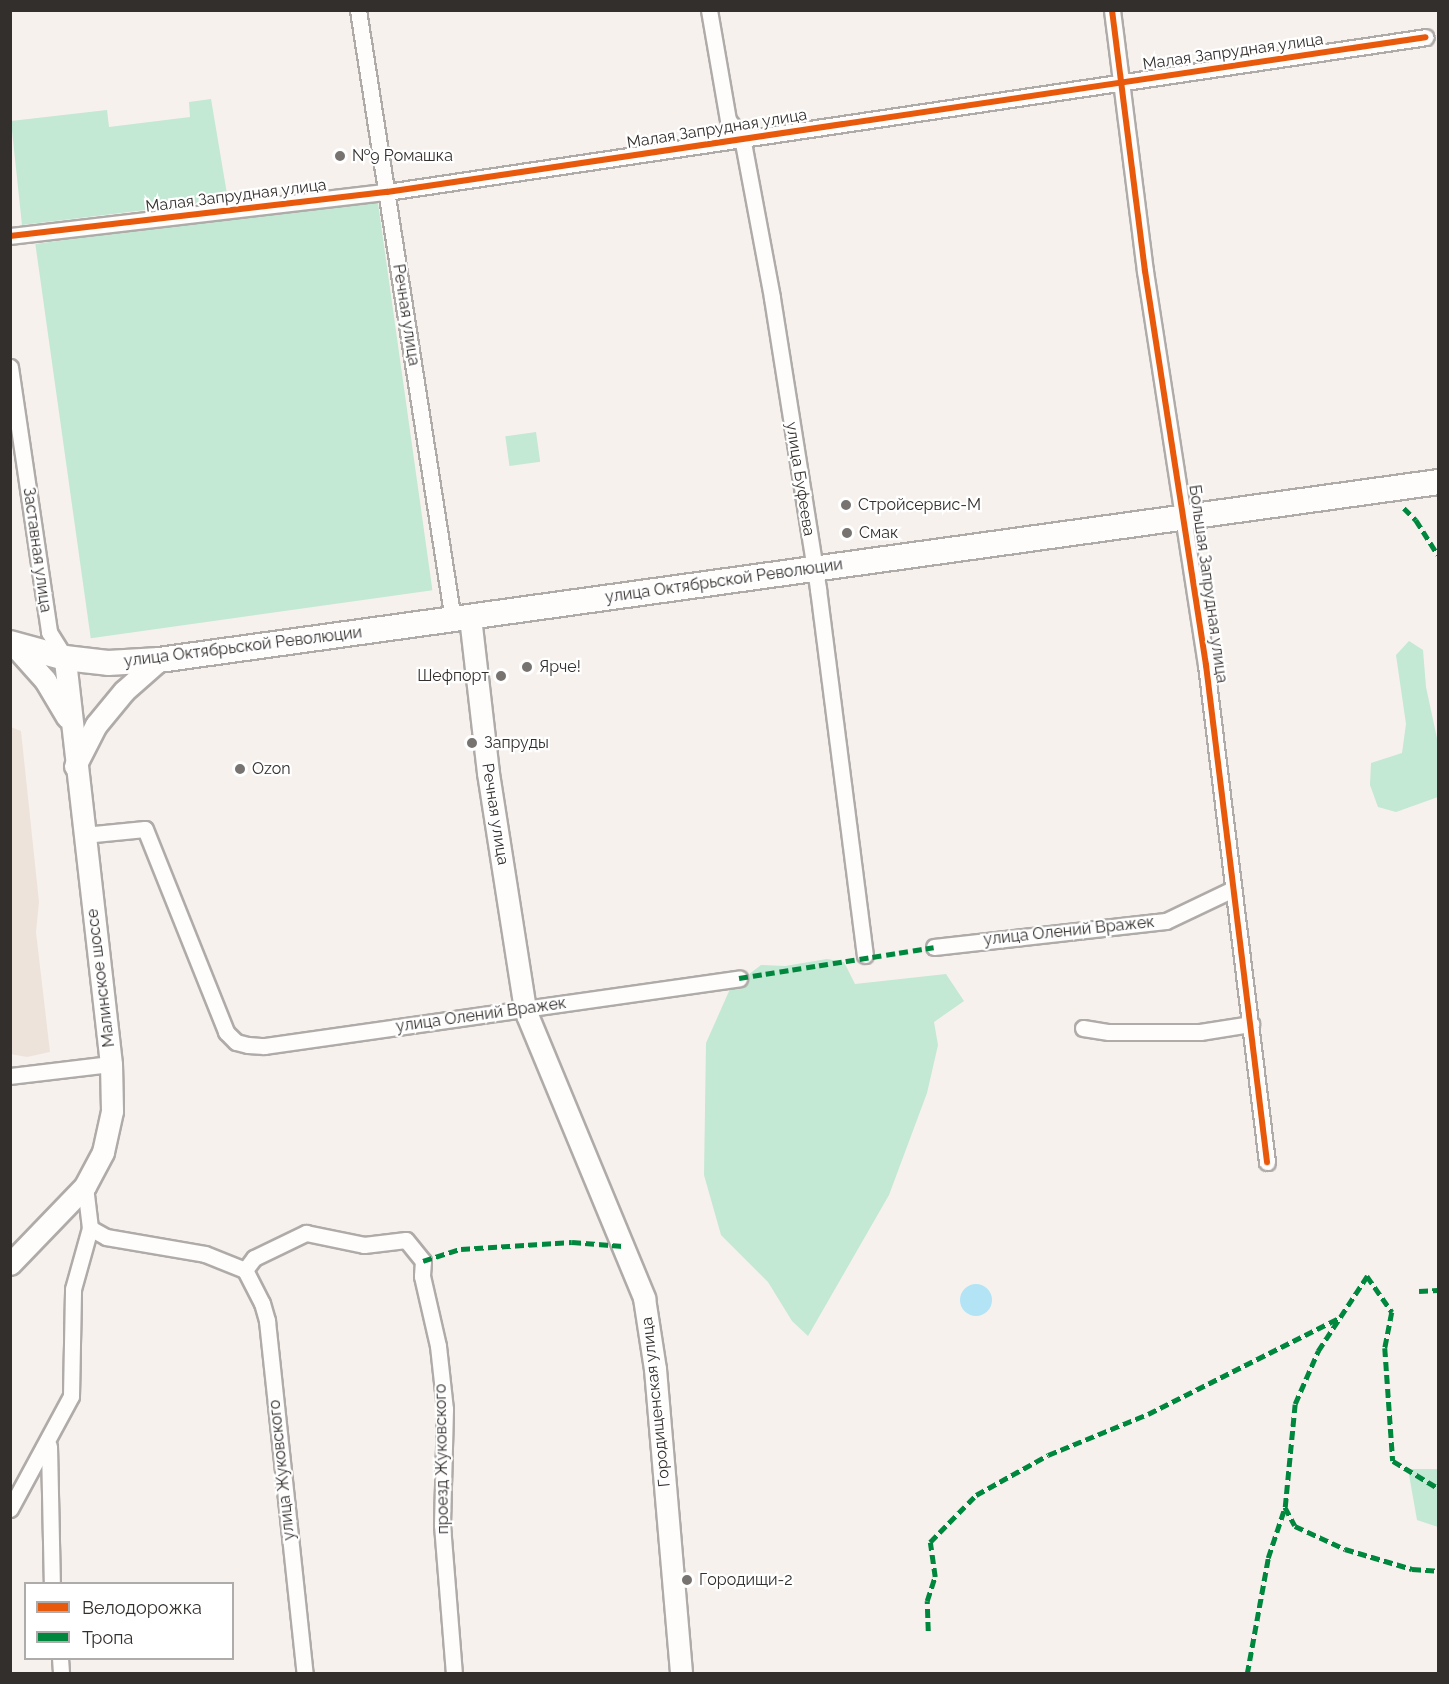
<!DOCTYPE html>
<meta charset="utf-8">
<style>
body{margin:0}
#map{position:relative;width:1449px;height:1684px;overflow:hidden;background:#f6f1ed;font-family:Raleway,sans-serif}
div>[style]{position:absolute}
.built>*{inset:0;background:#eee3db}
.green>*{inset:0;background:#c3e8d3;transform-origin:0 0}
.water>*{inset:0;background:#b2e4f5}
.round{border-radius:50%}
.roads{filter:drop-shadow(2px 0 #afaba9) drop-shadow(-2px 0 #afaba9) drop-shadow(0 2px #afaba9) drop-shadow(0 -2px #afaba9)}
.street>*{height:15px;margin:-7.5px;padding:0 7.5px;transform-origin:7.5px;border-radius:7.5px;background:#fefdfc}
.secondary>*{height:21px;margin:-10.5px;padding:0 10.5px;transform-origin:10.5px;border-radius:10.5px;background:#fefdfc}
.primary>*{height:24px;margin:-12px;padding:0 12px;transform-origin:12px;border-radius:12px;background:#fefdfc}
.quiet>*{height:4.5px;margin-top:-2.25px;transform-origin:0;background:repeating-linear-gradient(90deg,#00873e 0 9px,transparent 0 13.5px)}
.cycleway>*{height:6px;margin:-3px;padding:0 3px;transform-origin:3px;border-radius:3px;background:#e8590c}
.dots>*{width:16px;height:16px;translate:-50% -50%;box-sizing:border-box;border:3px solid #fff;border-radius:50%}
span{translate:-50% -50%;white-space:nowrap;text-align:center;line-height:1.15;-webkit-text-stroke:4.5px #fff;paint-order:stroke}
.street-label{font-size:16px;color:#332f2d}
.poi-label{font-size:16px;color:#332f2d}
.left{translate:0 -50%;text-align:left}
.right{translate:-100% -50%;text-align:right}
.frame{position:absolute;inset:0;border:12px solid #332f2d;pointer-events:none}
.legend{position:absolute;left:24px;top:1582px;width:210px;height:78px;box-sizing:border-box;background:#fff;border:2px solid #adacab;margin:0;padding:8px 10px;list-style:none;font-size:18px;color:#332f2d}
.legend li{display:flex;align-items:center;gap:12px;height:30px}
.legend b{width:30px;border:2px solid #adacab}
</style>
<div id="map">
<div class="built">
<div style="clip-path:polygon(11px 727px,21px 731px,39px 902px,36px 932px,50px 1052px,27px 1057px,10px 1054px)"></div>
</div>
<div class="green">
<div style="clip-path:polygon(211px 99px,228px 200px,22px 225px,11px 121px,107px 110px,109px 127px,190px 117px,189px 102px)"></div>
<div style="left:377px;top:196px;width:398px;height:345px;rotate:82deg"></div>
<div style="left:536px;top:432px;width:30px;height:31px;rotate:82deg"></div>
<div style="clip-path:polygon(1409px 641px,1423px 650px,1426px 687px,1438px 743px,1438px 797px,1396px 812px,1378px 807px,1370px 785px,1371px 763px,1402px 753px,1406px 724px,1396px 655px)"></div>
<div style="clip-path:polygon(827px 959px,844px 962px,855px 984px,946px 974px,964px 1001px,934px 1022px,938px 1045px,927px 1093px,889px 1195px,808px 1336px,792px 1321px,768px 1282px,721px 1235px,704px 1175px,706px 1043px,730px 989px,761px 965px,785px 966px)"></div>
<div style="clip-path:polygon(1408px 1469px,1438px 1469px,1438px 1527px,1417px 1520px)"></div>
</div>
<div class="water">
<div class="round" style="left:960px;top:1284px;width:32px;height:32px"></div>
</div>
<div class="roads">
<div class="street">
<div style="left:358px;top:10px;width:617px;rotate:81.15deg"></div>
<div style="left:709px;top:10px;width:112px;rotate:80.2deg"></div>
<div style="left:728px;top:120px;width:22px;rotate:51deg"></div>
<div style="left:742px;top:137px;width:164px;rotate:79.4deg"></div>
<div style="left:772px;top:298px;width:295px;rotate:81deg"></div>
<div style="left:818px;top:589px;width:369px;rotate:82.7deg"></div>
<div style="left:1112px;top:10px;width:263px;rotate:82.8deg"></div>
<div style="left:1145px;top:271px;width:399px;rotate:81.2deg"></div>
<div style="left:1206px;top:665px;width:501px;rotate:83deg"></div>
<div style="left:10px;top:236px;width:380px;rotate:-6.7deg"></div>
<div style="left:387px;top:192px;width:1050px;rotate:-8.48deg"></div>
<div style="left:10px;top:367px;width:268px;rotate:81.6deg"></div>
<div style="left:49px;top:632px;width:31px;rotate:58deg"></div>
<div style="left:84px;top:835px;width:61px;rotate:-5.6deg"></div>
<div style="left:145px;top:829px;width:219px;rotate:68.2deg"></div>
<div style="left:226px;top:1032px;width:14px;rotate:45deg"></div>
<div style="left:236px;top:1042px;width:12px;rotate:14deg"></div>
<div style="left:248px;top:1045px;width:16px;rotate:4deg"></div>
<div style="left:264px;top:1046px;width:480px;rotate:-8.1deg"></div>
<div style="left:934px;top:947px;width:233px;rotate:-6.4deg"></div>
<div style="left:1166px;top:921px;width:74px;rotate:-25.5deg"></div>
<div style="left:1083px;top:1028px;width:26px;rotate:9deg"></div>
<div style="left:1109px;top:1032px;width:91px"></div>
<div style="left:1200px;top:1032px;width:52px;rotate:-8.9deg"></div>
<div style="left:10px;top:1076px;width:102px;rotate:-6.8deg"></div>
<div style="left:90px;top:1228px;width:18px;rotate:29deg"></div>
<div style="left:106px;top:1237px;width:100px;rotate:9.7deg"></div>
<div style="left:205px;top:1254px;width:43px;rotate:21.8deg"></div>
<div style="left:245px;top:1270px;width:15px;rotate:-53deg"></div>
<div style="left:254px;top:1258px;width:58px;rotate:-25.7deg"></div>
<div style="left:306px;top:1233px;width:59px;rotate:11.7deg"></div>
<div style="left:364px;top:1245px;width:42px;rotate:-6.8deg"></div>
<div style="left:406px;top:1240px;width:27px;rotate:51deg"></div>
<div style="left:423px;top:1261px;width:15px;rotate:94deg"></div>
<div style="left:422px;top:1276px;width:72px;rotate:77.1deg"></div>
<div style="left:438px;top:1346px;width:63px;rotate:83.7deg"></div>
<div style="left:445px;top:1409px;width:116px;rotate:91.5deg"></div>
<div style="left:442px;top:1525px;width:149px;rotate:85.4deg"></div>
<div style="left:245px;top:1270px;width:37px;rotate:63deg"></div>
<div style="left:262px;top:1303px;width:19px;rotate:74deg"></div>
<div style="left:267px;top:1321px;width:355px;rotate:83.9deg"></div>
<div style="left:49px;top:1446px;width:138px;rotate:88.8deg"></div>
<div style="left:10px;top:1509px;width:128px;rotate:-61.6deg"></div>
<div style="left:71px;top:1396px;width:107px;rotate:-88.9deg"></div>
<div style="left:73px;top:1289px;width:63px;rotate:-74.4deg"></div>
<div style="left:90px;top:1228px;width:42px;rotate:-96.8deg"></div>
<div style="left:60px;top:1658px;width:16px;rotate:86deg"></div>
</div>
<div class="secondary">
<div style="left:470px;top:617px;width:157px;rotate:83.4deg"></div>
<div style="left:488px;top:773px;width:240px;rotate:81.1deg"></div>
<div style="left:525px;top:1010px;width:312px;rotate:67.5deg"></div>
<div style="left:644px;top:1298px;width:72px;rotate:81.2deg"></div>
<div style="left:655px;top:1369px;width:306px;rotate:85.1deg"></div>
<div style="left:12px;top:643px;width:50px;rotate:48.3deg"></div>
<div style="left:45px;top:680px;width:43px;rotate:59.3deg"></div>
<div style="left:75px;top:766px;width:46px;rotate:-62.9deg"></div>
<div style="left:96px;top:725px;width:44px;rotate:-50.5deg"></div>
<div style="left:124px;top:691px;width:47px;rotate:-41.5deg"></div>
<div style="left:10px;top:1264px;width:108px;rotate:-46.1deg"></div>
<div style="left:85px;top:1186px;width:38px;rotate:-62deg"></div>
<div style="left:103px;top:1152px;width:42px;rotate:-77.6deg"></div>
<div style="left:112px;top:1111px;width:47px;rotate:-91.2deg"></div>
<div style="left:111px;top:1064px;width:409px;rotate:-96.5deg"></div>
</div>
<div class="primary">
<div style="left:10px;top:643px;width:57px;rotate:15.3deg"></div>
<div style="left:65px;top:658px;width:43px;rotate:6.6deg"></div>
<div style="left:108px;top:663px;width:51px;rotate:-3.4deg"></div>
<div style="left:159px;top:660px;width:1291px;rotate:-7.92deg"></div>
</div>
</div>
<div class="quiet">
<div style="left:1404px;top:508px;width:17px;rotate:45deg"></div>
<div style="left:1416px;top:520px;width:41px;rotate:57.8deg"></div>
<div style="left:739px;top:978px;width:197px;rotate:-9deg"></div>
<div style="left:423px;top:1261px;width:40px;rotate:-18deg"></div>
<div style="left:461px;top:1249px;width:111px;rotate:-3.6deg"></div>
<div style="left:572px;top:1242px;width:51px;rotate:4.5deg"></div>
<div style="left:1419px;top:1291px;width:19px;rotate:-3deg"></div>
<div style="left:1285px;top:1507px;width:21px;rotate:62deg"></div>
<div style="left:1295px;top:1526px;width:55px;rotate:24.7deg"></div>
<div style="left:1345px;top:1549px;width:70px;rotate:16.6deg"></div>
<div style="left:1412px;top:1569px;width:26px;rotate:4deg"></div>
<div style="left:928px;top:1631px;width:30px;rotate:-92deg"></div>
<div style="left:927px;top:1601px;width:25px;rotate:-72deg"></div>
<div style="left:935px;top:1577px;width:35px;rotate:-98deg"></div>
<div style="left:930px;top:1542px;width:66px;rotate:-45.6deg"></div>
<div style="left:976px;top:1495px;width:82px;rotate:-29.1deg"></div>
<div style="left:1048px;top:1455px;width:108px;rotate:-22.3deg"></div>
<div style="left:1148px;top:1414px;width:216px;rotate:-26.7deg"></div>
<div style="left:1247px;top:1674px;width:118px;rotate:-79.7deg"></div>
<div style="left:1268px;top:1558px;width:54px;rotate:-71.6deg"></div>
<div style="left:1285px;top:1507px;width:103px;rotate:-84.5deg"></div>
<div style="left:1295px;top:1404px;width:58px;rotate:-66.5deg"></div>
<div style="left:1318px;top:1351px;width:90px;rotate:-56.8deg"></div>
<div style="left:1367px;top:1276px;width:44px;rotate:55.2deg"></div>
<div style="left:1392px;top:1312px;width:37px;rotate:101deg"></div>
<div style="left:1385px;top:1348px;width:113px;rotate:86deg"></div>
<div style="left:1393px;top:1461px;width:52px;rotate:31deg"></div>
</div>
<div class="cycleway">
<div style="left:1112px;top:10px;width:263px;rotate:82.8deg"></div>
<div style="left:1145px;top:271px;width:399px;rotate:81.2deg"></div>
<div style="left:1206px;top:665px;width:501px;rotate:83deg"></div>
<div style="left:10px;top:236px;width:380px;rotate:-6.7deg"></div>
<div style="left:387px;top:192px;width:1050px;rotate:-8.48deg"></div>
</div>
<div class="dots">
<div style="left:340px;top:156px;background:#777370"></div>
<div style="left:846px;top:505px;background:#777370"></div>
<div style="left:847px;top:533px;background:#777370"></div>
<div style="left:527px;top:667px;background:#777370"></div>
<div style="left:501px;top:676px;background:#777370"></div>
<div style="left:472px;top:743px;background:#777370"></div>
<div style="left:240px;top:769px;background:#777370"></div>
<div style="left:687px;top:1580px;background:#777370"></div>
</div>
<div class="street-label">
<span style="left:1233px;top:52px;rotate:-8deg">Малая Запрудная улица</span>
<span style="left:717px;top:129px;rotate:-9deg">Малая Запрудная улица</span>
<span style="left:236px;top:196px;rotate:-7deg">Малая Запрудная улица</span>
<span style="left:406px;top:315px;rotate:81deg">Речная улица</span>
<span style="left:800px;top:479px;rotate:81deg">улица Буфеева</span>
<span style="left:37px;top:550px;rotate:82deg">Заставная улица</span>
<span style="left:724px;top:581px;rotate:-8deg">улица Октябрьской Революции</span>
<span style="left:1208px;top:584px;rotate:82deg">Большая Запрудная улица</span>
<span style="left:243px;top:647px;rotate:-7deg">улица Октябрьской Революции</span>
<span style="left:495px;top:814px;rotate:81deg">Речная улица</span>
<span style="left:1069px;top:931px;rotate:-6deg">улица Олений Вражек</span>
<span style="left:101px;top:978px;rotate:-97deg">Малинское шоссе</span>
<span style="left:481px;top:1015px;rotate:-8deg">улица Олений Вражек</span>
<span style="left:656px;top:1402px;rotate:-96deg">Городищенская улица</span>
<span style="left:442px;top:1459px;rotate:-91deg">проезд Жуковского</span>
<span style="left:282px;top:1470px;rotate:-96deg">улица Жуковского</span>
</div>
<div class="poi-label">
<span class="left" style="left:352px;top:156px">№9 Ромашка</span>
<span class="left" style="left:858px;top:505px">Стройсервис-М</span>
<span class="left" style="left:859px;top:533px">Смак</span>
<span class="left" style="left:539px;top:667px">Ярче!</span>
<span class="right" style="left:489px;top:676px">Шефпорт</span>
<span class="left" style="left:484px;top:743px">Запруды</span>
<span class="left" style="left:252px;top:769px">Ozon</span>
<span class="left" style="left:699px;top:1580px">Городищи-2</span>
</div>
<div class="frame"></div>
<ul class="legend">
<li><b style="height:8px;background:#e8590c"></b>Велодорожка</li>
<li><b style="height:8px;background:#00873e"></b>Тропа</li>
</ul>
</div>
